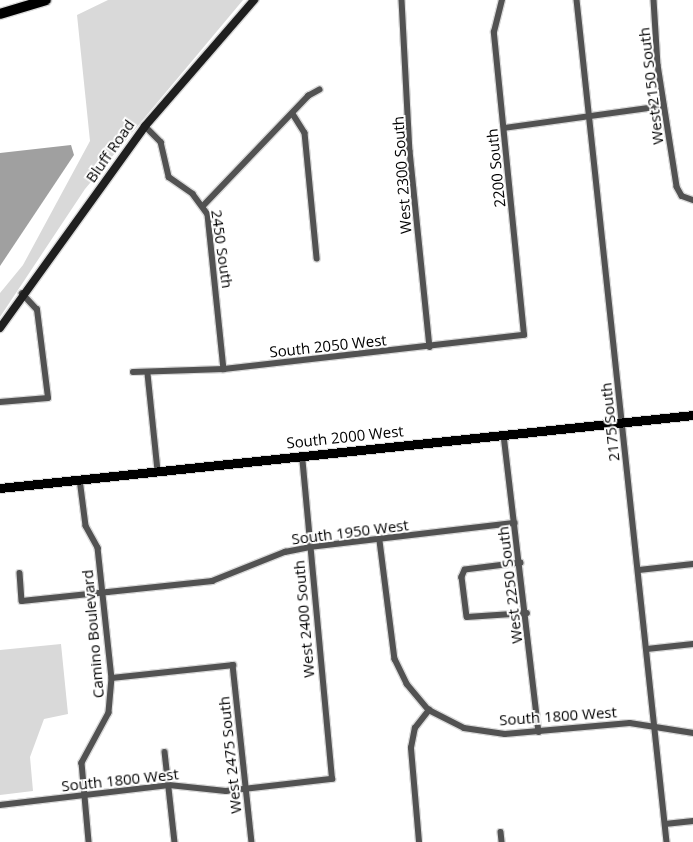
<!DOCTYPE html>
<style>
body{margin:0}
#map{position:relative;width:693px;height:842px;overflow:hidden;background:#fff;font-family:"Open Sans",sans-serif}
div>[style]{position:absolute}
.green>*{inset:0;background:#d9d9d9}
.water>*{inset:0;background:#a0a0a0}
.roads{filter:drop-shadow(1px 0 #dbdbdb) drop-shadow(-1px 0 #dbdbdb) drop-shadow(0 1px #dbdbdb) drop-shadow(0 -1px #dbdbdb)}
.street>*{height:5.5px;margin:-2.75px;padding:0 2.75px;transform-origin:2.75px;border-radius:2.75px;background:#525252}
.secondary>*{height:8px;margin:-4px;padding:0 4px;transform-origin:4px;border-radius:4px;background:#1f1f1f}
.primary>*{height:9px;margin:-4.5px;padding:0 4.5px;transform-origin:4.5px;border-radius:4.5px;background:#000}
.highway>*{height:10px;margin:-5px;padding:0 5px;transform-origin:5px;border-radius:5px;background:#000}
span{translate:-50% -50%;white-space:nowrap;text-align:center;line-height:1.15;-webkit-text-stroke:4px #fff;paint-order:stroke}
.street-label{font-size:15px;color:#000}
</style>
<div id="map">
<div class="green">
<div style="clip-path:polygon(108px 0,243px 0,85px 189px,0 317px,0 293px,23px 265px,90px 141px,77px 15px)"></div>
<div style="clip-path:polygon(61px 644px,68px 714px,44px 719px,30px 757px,33px 791px,0 795px,0 650px)"></div>
</div>
<div class="water">
<div style="clip-path:polygon(71px 145px,74px 155px,0 266px,0 153px)"></div>
</div>
<div class="roads">
<div class="street">
<div style="left:402px;top:0;width:151px;rotate:87deg"></div>
<div style="left:410px;top:151px;width:197px;rotate:84.2deg"></div>
<div style="left:577px;top:0;width:847px;rotate:83.9deg"></div>
<div style="left:654px;top:0;width:65px;rotate:86.5deg"></div>
<div style="left:658px;top:65px;width:123px;rotate:81.1deg"></div>
<div style="left:677px;top:187px;width:10px;rotate:61deg"></div>
<div style="left:682px;top:196px;width:12px;rotate:20deg"></div>
<div style="left:293px;top:114px;width:22px;rotate:58deg"></div>
<div style="left:305px;top:133px;width:126px;rotate:84.5deg"></div>
<div style="left:145px;top:126px;width:23px;rotate:45deg"></div>
<div style="left:161px;top:142px;width:36px;rotate:77deg"></div>
<div style="left:169px;top:177px;width:29px;rotate:35deg"></div>
<div style="left:193px;top:194px;width:26px;rotate:54deg"></div>
<div style="left:208px;top:215px;width:155px;rotate:84.1deg"></div>
<div style="left:504px;top:128px;width:161px;rotate:-7.9deg"></div>
<div style="left:204px;top:205px;width:151px;rotate:-46.3deg"></div>
<div style="left:308px;top:96px;width:13px;rotate:-29deg"></div>
<div style="left:133px;top:372px;width:91px;rotate:-1.9deg"></div>
<div style="left:224px;top:369px;width:302px;rotate:-6.5deg"></div>
<div style="left:524px;top:335px;width:304px;rotate:-95.7deg"></div>
<div style="left:494px;top:32px;width:33px;rotate:-76deg"></div>
<div style="left:148px;top:374px;width:98px;rotate:84.1deg"></div>
<div style="left:0;top:402px;width:48px;rotate:-4.8deg"></div>
<div style="left:48px;top:398px;width:89px;rotate:-97.1deg"></div>
<div style="left:37px;top:310px;width:22px;rotate:-133deg"></div>
<div style="left:504px;top:435px;width:299px;rotate:83.3deg"></div>
<div style="left:80px;top:479px;width:47px;rotate:82.7deg"></div>
<div style="left:86px;top:526px;width:25px;rotate:61deg"></div>
<div style="left:98px;top:548px;width:131px;rotate:83.9deg"></div>
<div style="left:112px;top:678px;width:35px;rotate:95deg"></div>
<div style="left:109px;top:713px;width:57px;rotate:118.4deg"></div>
<div style="left:82px;top:763px;width:79px;rotate:84.9deg"></div>
<div style="left:380px;top:541px;width:119px;rotate:82.8deg"></div>
<div style="left:395px;top:659px;width:28px;rotate:64deg"></div>
<div style="left:407px;top:684px;width:34px;rotate:50deg"></div>
<div style="left:429px;top:710px;width:39px;rotate:27deg"></div>
<div style="left:464px;top:728px;width:41px;rotate:8.3deg"></div>
<div style="left:505px;top:734px;width:125px;rotate:-5deg"></div>
<div style="left:630px;top:723px;width:64px;rotate:9deg"></div>
<div style="left:521px;top:563px;width:56px;rotate:172.9deg"></div>
<div style="left:465px;top:570px;width:8px;rotate:113deg"></div>
<div style="left:462px;top:577px;width:40px;rotate:82.9deg"></div>
<div style="left:467px;top:617px;width:60px;rotate:-3.8deg"></div>
<div style="left:639px;top:570px;width:54px;rotate:-6.3deg"></div>
<div style="left:20px;top:573px;width:28px;rotate:86deg"></div>
<div style="left:22px;top:601px;width:86px;rotate:-6deg"></div>
<div style="left:108px;top:592px;width:105px;rotate:-6deg"></div>
<div style="left:212px;top:581px;width:79px;rotate:-21.7deg"></div>
<div style="left:285px;top:552px;width:25px;rotate:-11deg"></div>
<div style="left:310px;top:547px;width:206px;rotate:-6.7deg"></div>
<div style="left:647px;top:649px;width:46px;rotate:-6.2deg"></div>
<div style="left:112px;top:678px;width:122px;rotate:-6.1deg"></div>
<div style="left:233px;top:665px;width:178px;rotate:83.9deg"></div>
<div style="left:165px;top:752px;width:91px;rotate:83.7deg"></div>
<div style="left:0;top:805px;width:170px;rotate:-6.7deg"></div>
<div style="left:169px;top:785px;width:57px;rotate:6deg"></div>
<div style="left:226px;top:791px;width:107px;rotate:-6.5deg"></div>
<div style="left:332px;top:779px;width:324px;rotate:-95.3deg"></div>
<div style="left:665px;top:824px;width:28px;rotate:-6deg"></div>
<div style="left:501px;top:832px;width:10px;rotate:84deg"></div>
<div style="left:419px;top:842px;width:94px;rotate:-94.9deg"></div>
<div style="left:411px;top:748px;width:20px;rotate:-79deg"></div>
<div style="left:415px;top:728px;width:23px;rotate:-52deg"></div>
</div>
<div class="secondary">
<div style="left:0;top:328px;width:249px;rotate:-54.3deg"></div>
<div style="left:145px;top:126px;width:167px;rotate:-49.1deg"></div>
</div>
<div class="primary">
<div style="left:0;top:488px;width:697px;rotate:-6.01deg"></div>
</div>
<div class="highway">
<div style="left:0;top:14px;width:48px;rotate:-16.9deg"></div>
</div>
</div>
<div class="street-label">
<span style="left:651px;top:86px;rotate:-97deg">West 2150 South</span>
<span style="left:110px;top:151px;rotate:-55deg">Bluff Road</span>
<span style="left:496px;top:168px;rotate:-96deg">2200 South</span>
<span style="left:402px;top:175px;rotate:-94deg">West 2300 South</span>
<span style="left:222px;top:249px;rotate:82deg">2450 South</span>
<span style="left:328px;top:346px;rotate:-6deg">South 2050 West</span>
<span style="left:610px;top:422px;rotate:-96deg">2175 South</span>
<span style="left:345px;top:437px;rotate:-6deg">South 2000 West</span>
<span style="left:350px;top:532px;rotate:-7deg">South 1950 West</span>
<span style="left:510px;top:585px;rotate:-97deg">West 2250 South</span>
<span style="left:304px;top:619px;rotate:-95deg">West 2400 South</span>
<span style="left:93px;top:634px;rotate:-95deg">Camino Boulevard</span>
<span style="left:558px;top:716px;rotate:-4deg">South 1800 West</span>
<span style="left:230px;top:755px;rotate:-96deg">West 2475 South</span>
<span style="left:120px;top:780px;rotate:-6deg">South 1800 West</span>
</div>
</div>
